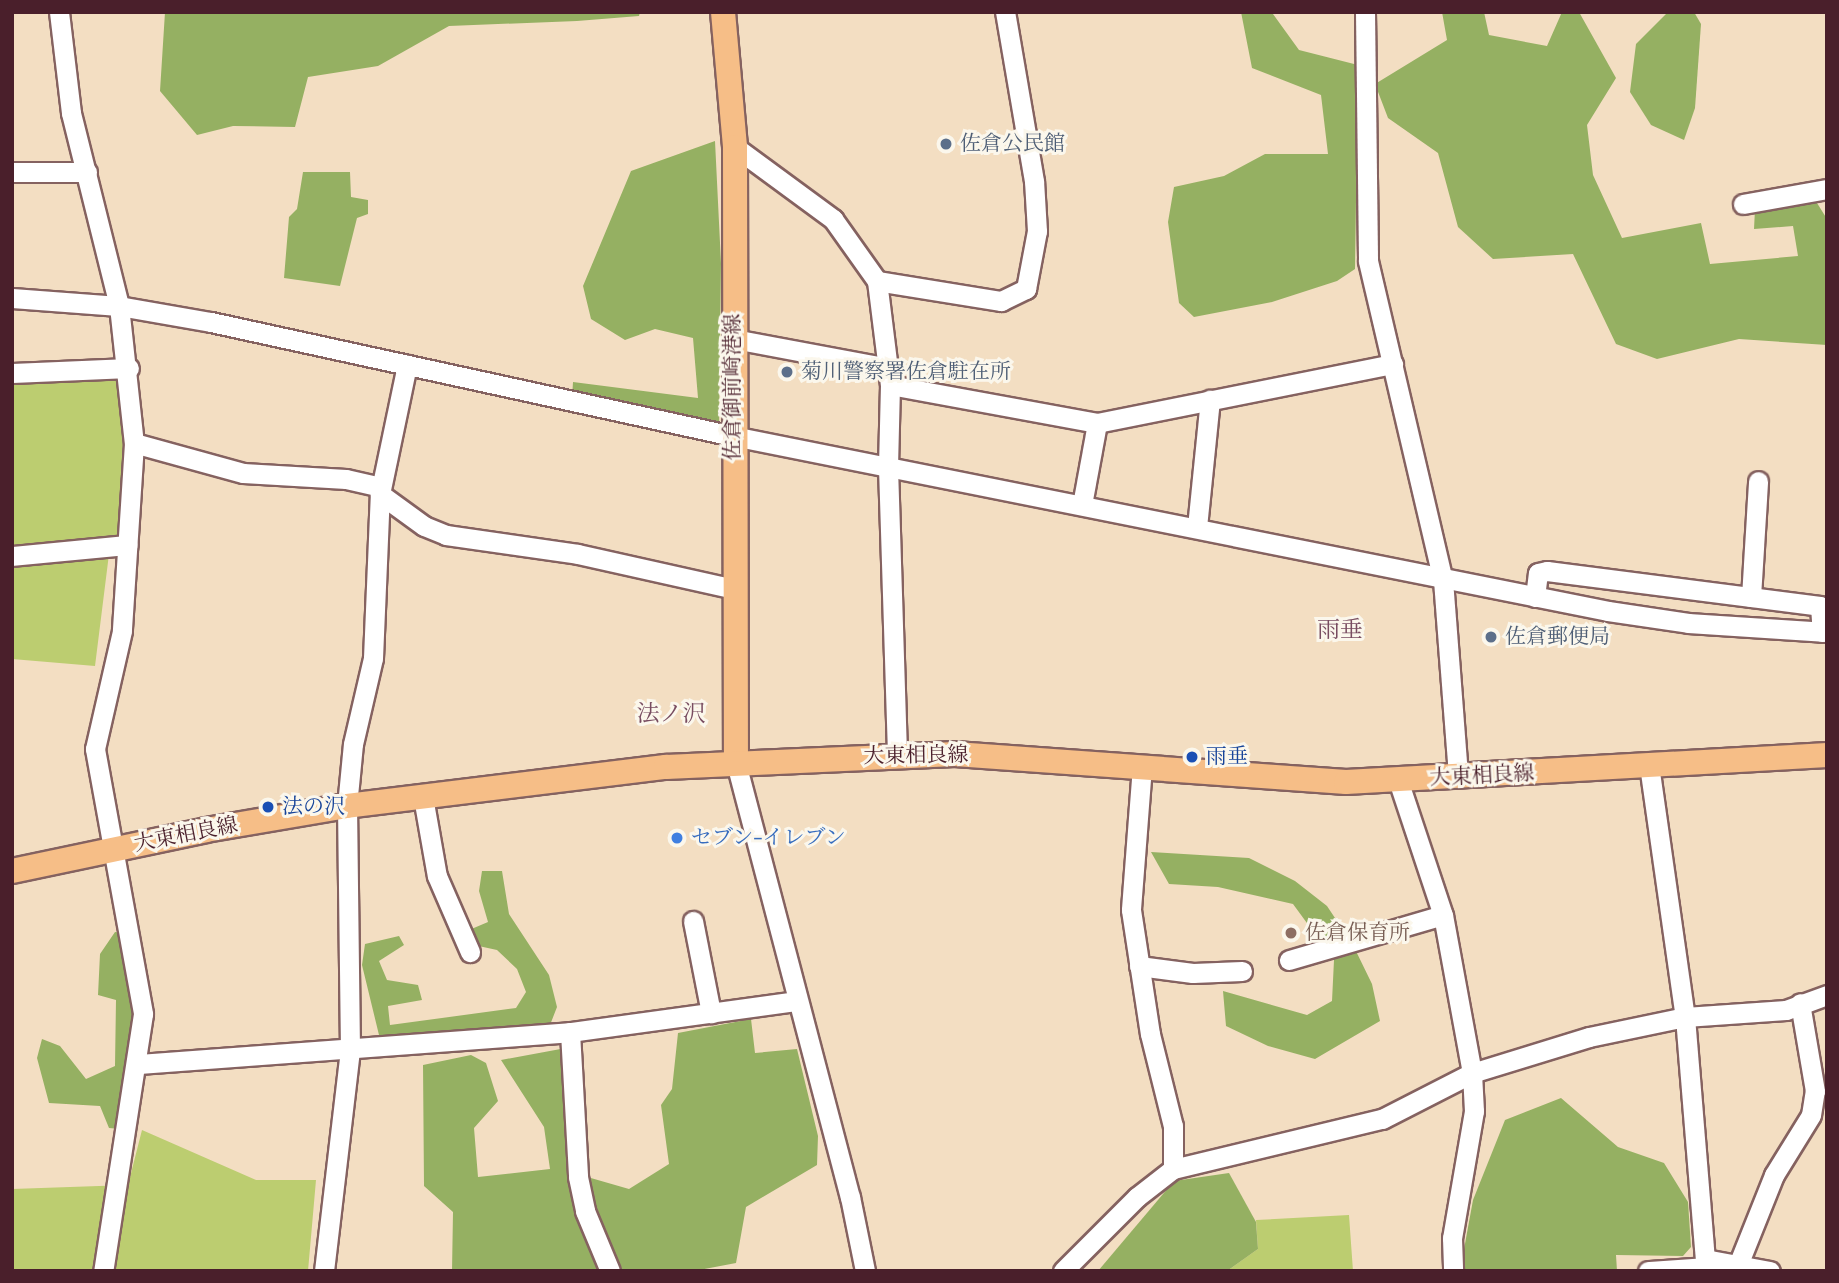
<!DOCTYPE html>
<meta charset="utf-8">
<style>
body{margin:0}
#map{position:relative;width:1839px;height:1283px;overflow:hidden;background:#f3dec2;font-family:Cardo,"Noto Serif JP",serif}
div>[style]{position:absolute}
.green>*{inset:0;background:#bccd70}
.forest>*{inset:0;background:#95b062}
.roads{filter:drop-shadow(2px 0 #856260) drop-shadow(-2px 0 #856260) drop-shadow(0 2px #856260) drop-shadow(0 -2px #856260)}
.minor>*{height:19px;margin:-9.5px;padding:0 9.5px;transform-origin:9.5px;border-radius:9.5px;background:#fff}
.major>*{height:24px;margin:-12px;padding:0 12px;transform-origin:12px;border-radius:12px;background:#f6be87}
.dots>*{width:19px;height:19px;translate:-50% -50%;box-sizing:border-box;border:4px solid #fbf7ec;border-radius:50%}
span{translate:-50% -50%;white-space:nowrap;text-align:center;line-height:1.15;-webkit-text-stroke:6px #fbf7ec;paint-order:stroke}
.service-label{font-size:21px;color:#4e5e75}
.left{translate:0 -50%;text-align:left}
.street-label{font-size:21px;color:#4a1f2b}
.transit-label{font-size:21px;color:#164399}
.shop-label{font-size:21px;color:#366cbe}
.education-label{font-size:21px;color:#785e54}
.neighbourhood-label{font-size:23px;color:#784c60}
.frame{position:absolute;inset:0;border:14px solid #4a1f2b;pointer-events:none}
</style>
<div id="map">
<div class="green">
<div style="clip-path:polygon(119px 377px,128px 438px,122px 539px,12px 550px,12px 382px)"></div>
<div style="clip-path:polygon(109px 554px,95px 666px,12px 659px,12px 566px)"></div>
<div style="clip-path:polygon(142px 1130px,256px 1180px,316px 1180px,308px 1271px,12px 1271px,12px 1189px,128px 1185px)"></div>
<div style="clip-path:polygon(1349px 1215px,1353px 1271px,1227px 1271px,1258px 1249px,1256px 1220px)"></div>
</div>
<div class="forest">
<div style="clip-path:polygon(165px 12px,640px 12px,639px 16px,577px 21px,449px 26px,378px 66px,308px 77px,295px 127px,233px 126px,197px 135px,160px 91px)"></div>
<div style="clip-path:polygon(1241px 12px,1273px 14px,1299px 50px,1358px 65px,1355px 269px,1337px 281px,1272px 302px,1194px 317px,1179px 303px,1168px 222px,1174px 187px,1224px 176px,1265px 154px,1328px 154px,1321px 95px,1252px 68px)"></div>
<div style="clip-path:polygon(1442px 12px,1484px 12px,1489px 35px,1547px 46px,1562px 12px,1579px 12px,1616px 78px,1587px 125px,1593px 175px,1622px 238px,1701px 223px,1710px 264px,1798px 256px,1793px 226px,1754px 229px,1755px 209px,1817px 203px,1827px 219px,1827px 345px,1739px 339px,1657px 359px,1616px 344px,1573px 254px,1493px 259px,1458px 227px,1438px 153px,1388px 118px,1375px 84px,1447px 40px)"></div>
<div style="clip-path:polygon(1668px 12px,1694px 12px,1701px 24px,1695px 108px,1684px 140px,1651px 125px,1630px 92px,1636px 44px)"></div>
<div style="clip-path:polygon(715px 141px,721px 263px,719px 431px,572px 398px,573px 382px,698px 398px,693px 338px,655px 329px,625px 340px,591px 319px,583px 286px,631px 171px)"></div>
<div style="clip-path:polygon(303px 172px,350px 172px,351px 197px,368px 200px,368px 214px,357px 218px,340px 286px,284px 278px,289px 217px,297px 209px)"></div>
<div style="clip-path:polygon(1151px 852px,1249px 858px,1295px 881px,1327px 906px,1353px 945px,1372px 984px,1380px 1021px,1315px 1059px,1268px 1046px,1226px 1026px,1223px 991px,1307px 1015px,1332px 1001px,1334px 960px,1293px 904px,1218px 887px,1169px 884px)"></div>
<div style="clip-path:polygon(482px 871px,502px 871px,509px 914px,549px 975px,557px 1007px,550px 1025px,389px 1047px,379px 1035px,362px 965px,365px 944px,399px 936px,404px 945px,379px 961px,387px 980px,418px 985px,422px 1000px,388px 1006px,390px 1025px,516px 1008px,526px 992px,517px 969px,497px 950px,474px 945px,462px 933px,488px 922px,479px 891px)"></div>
<div style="clip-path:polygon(115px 932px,124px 933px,136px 1012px,120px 1129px,109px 1128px,100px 1106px,49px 1103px,37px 1058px,42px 1039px,60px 1046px,86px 1079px,115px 1066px,116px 1000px,98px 995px,100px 954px)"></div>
<div style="clip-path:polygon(751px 1019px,755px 1053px,797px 1049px,818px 1136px,817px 1165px,746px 1207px,736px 1263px,694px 1271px,452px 1271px,453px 1212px,424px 1186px,423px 1065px,471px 1055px,486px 1063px,498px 1101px,474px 1128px,478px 1177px,550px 1169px,544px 1127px,501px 1060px,566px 1048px,570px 1172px,629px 1189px,669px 1164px,661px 1105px,672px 1089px,678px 1033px)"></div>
<div style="clip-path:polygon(1561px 1098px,1618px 1147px,1664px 1163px,1688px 1202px,1691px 1247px,1683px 1256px,1616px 1255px,1617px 1271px,1460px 1271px,1473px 1200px,1505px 1120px)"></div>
<div style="clip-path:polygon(1229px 1173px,1256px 1222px,1258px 1249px,1227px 1271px,1098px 1271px,1174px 1181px)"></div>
</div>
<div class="roads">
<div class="minor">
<div style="left:59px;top:12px;width:102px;rotate:83.2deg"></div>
<div style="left:71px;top:113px;width:199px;rotate:76deg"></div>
<div style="left:119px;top:306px;width:138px;rotate:83.8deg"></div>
<div style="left:134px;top:443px;width:188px;rotate:93.7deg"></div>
<div style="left:122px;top:631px;width:121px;rotate:102.9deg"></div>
<div style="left:95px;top:749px;width:269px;rotate:79.7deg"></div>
<div style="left:143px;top:1014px;width:260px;rotate:98.8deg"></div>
<div style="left:1365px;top:12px;width:249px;rotate:89.3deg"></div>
<div style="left:1368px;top:261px;width:328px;rotate:76.8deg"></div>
<div style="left:1443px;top:580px;width:198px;rotate:85.6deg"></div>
<div style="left:735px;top:147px;width:122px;rotate:36.3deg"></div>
<div style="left:833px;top:219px;width:76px;rotate:54.6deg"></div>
<div style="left:877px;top:281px;width:105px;rotate:82.9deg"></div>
<div style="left:890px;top:385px;width:82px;rotate:91.4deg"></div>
<div style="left:888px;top:467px;width:288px;rotate:88.2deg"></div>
<div style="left:12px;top:172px;width:75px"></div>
<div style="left:1743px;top:204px;width:85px;rotate:-10.1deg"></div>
<div style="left:877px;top:281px;width:126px;rotate:9.2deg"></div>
<div style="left:1001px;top:301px;width:28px;rotate:-26deg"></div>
<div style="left:1026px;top:289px;width:59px;rotate:-79.3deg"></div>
<div style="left:1037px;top:231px;width:50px;rotate:-93.4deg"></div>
<div style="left:1034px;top:181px;width:171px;rotate:-99.7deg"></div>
<div style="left:12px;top:298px;width:107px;rotate:4.3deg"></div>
<div style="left:119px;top:306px;width:93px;rotate:9.9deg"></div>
<div style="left:211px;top:322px;width:534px;rotate:12.32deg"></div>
<div style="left:733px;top:436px;width:892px;rotate:11.31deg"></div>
<div style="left:1608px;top:611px;width:81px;rotate:8.5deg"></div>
<div style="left:1688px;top:623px;width:139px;rotate:3.7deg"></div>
<div style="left:734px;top:339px;width:158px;rotate:10.6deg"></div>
<div style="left:12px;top:373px;width:117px;rotate:-2.4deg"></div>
<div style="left:890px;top:385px;width:210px;rotate:10.4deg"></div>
<div style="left:1097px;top:423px;width:302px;rotate:-11.3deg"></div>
<div style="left:134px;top:443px;width:113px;rotate:15.4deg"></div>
<div style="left:243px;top:473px;width:103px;rotate:3.3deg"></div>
<div style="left:346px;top:479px;width:36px;rotate:13deg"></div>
<div style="left:380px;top:494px;width:54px;rotate:36deg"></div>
<div style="left:424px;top:526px;width:24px;rotate:22deg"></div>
<div style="left:446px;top:535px;width:133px;rotate:8.2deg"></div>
<div style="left:578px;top:554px;width:160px;rotate:12.6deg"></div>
<div style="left:1082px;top:505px;width:83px;rotate:-79.6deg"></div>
<div style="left:1197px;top:527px;width:128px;rotate:-84.2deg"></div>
<div style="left:12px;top:556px;width:116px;rotate:-5.5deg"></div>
<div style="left:1535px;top:597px;width:24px;rotate:-83deg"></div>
<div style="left:1538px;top:573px;width:9px;rotate:-13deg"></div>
<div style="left:1547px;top:571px;width:275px;rotate:7.3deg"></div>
<div style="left:1820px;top:606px;width:26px;rotate:86deg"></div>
<div style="left:1751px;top:597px;width:116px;rotate:-86.5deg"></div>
<div style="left:736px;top:763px;width:449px;rotate:75.3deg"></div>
<div style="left:850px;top:1197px;width:76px;rotate:78.5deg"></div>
<div style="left:1649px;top:765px;width:255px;rotate:81.9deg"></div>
<div style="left:1685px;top:1017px;width:255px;rotate:85.3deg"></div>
<div style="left:1142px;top:766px;width:144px;rotate:94.4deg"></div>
<div style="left:1131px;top:910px;width:125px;rotate:81.3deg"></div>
<div style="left:1150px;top:1034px;width:95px;rotate:76deg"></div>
<div style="left:1173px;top:1126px;width:43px;rotate:90deg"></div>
<div style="left:1398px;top:780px;width:142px;rotate:71.6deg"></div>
<div style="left:1443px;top:915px;width:161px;rotate:79.6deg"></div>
<div style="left:1472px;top:1073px;width:38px;rotate:87deg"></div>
<div style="left:1474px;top:1111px;width:129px;rotate:99.8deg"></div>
<div style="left:1452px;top:1238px;width:33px;rotate:88deg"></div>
<div style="left:423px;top:797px;width:80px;rotate:80deg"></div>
<div style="left:437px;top:876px;width:83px;rotate:66.5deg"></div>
<div style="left:693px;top:921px;width:94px;rotate:78.9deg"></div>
<div style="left:1289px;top:960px;width:160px;rotate:-16.3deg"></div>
<div style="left:1139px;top:966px;width:54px;rotate:7.4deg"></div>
<div style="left:1193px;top:973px;width:49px;rotate:-2.3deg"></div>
<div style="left:570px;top:1032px;width:145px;rotate:86.8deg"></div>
<div style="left:578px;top:1177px;width:35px;rotate:78deg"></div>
<div style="left:585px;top:1211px;width:65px;rotate:67.4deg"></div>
<div style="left:138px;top:1064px;width:433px;rotate:-4.2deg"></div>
<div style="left:570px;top:1032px;width:229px;rotate:-7.8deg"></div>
<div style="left:1705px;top:1259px;width:66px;rotate:10.5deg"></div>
<div style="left:1738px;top:1265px;width:97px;rotate:-68.2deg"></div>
<div style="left:1774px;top:1175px;width:70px;rotate:-58.3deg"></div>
<div style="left:1811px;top:1115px;width:24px;rotate:-81deg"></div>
<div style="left:1815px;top:1091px;width:89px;rotate:-99.7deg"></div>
<div style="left:324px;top:1271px;width:223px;rotate:-83.3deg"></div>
<div style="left:350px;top:1050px;width:244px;rotate:-90.7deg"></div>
<div style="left:347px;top:806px;width:62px;rotate:-84.5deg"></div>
<div style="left:353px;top:744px;width:88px;rotate:-76.9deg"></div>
<div style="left:373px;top:658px;width:164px;rotate:-87.6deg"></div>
<div style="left:380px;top:494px;width:132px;rotate:-78.2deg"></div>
<div style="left:1063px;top:1271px;width:105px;rotate:-45deg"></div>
<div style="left:1137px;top:1197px;width:46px;rotate:-37.9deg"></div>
<div style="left:1173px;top:1169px;width:215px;rotate:-13.5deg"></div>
<div style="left:1382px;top:1119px;width:101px;rotate:-27.1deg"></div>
<div style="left:1472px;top:1073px;width:122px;rotate:-17.1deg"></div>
<div style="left:1589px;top:1037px;width:98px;rotate:-11.8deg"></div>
<div style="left:1685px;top:1017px;width:101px;rotate:-4deg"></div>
<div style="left:1786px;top:1010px;width:44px;rotate:-20.1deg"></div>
<div style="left:1648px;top:1271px;width:57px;rotate:-4deg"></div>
</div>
<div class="major">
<div style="left:723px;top:12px;width:136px;rotate:84.9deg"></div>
<div style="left:735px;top:147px;width:616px;rotate:89.91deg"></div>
<div style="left:12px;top:871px;width:198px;rotate:-11.9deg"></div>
<div style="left:206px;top:830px;width:143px;rotate:-9.7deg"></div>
<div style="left:347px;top:806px;width:321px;rotate:-7deg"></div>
<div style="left:666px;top:767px;width:289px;rotate:-2.6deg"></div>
<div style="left:955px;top:754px;width:392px;rotate:4.1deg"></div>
<div style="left:1346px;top:782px;width:482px;rotate:-3.2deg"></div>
</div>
</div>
<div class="dots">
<div style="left:946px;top:144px;background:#5c6f8a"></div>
<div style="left:787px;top:372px;background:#5c6f8a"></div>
<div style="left:1491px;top:637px;background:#5c6f8a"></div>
<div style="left:1192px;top:757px;background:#1a4fb4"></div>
<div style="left:268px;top:807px;background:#1a4fb4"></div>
<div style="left:677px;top:838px;background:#3f7fe0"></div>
<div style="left:1291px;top:933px;background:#8d6e63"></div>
</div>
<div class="service-label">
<span class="left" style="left:960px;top:144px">佐倉公民館</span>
<span class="left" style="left:801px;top:372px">菊川警察署佐倉駐在所</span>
<span class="left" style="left:1505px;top:637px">佐倉郵便局</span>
</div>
<div class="street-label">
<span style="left:733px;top:387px;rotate:-90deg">佐倉御前崎港線</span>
<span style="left:916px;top:756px;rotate:-1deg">大東相良線</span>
<span style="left:1482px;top:776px;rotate:-3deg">大東相良線</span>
<span style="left:186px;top:835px;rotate:-11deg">大東相良線</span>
</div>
<div class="transit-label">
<span class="left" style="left:1206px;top:757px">雨垂</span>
<span class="left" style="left:282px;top:807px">法の沢</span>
</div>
<div class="shop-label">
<span class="left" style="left:691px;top:838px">セブン-イレブン</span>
</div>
<div class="education-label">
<span class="left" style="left:1305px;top:933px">佐倉保育所</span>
</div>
<div class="neighbourhood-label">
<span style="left:1340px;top:630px">雨垂</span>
<span style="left:671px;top:714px">法ノ沢</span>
</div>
<div class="frame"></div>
</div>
